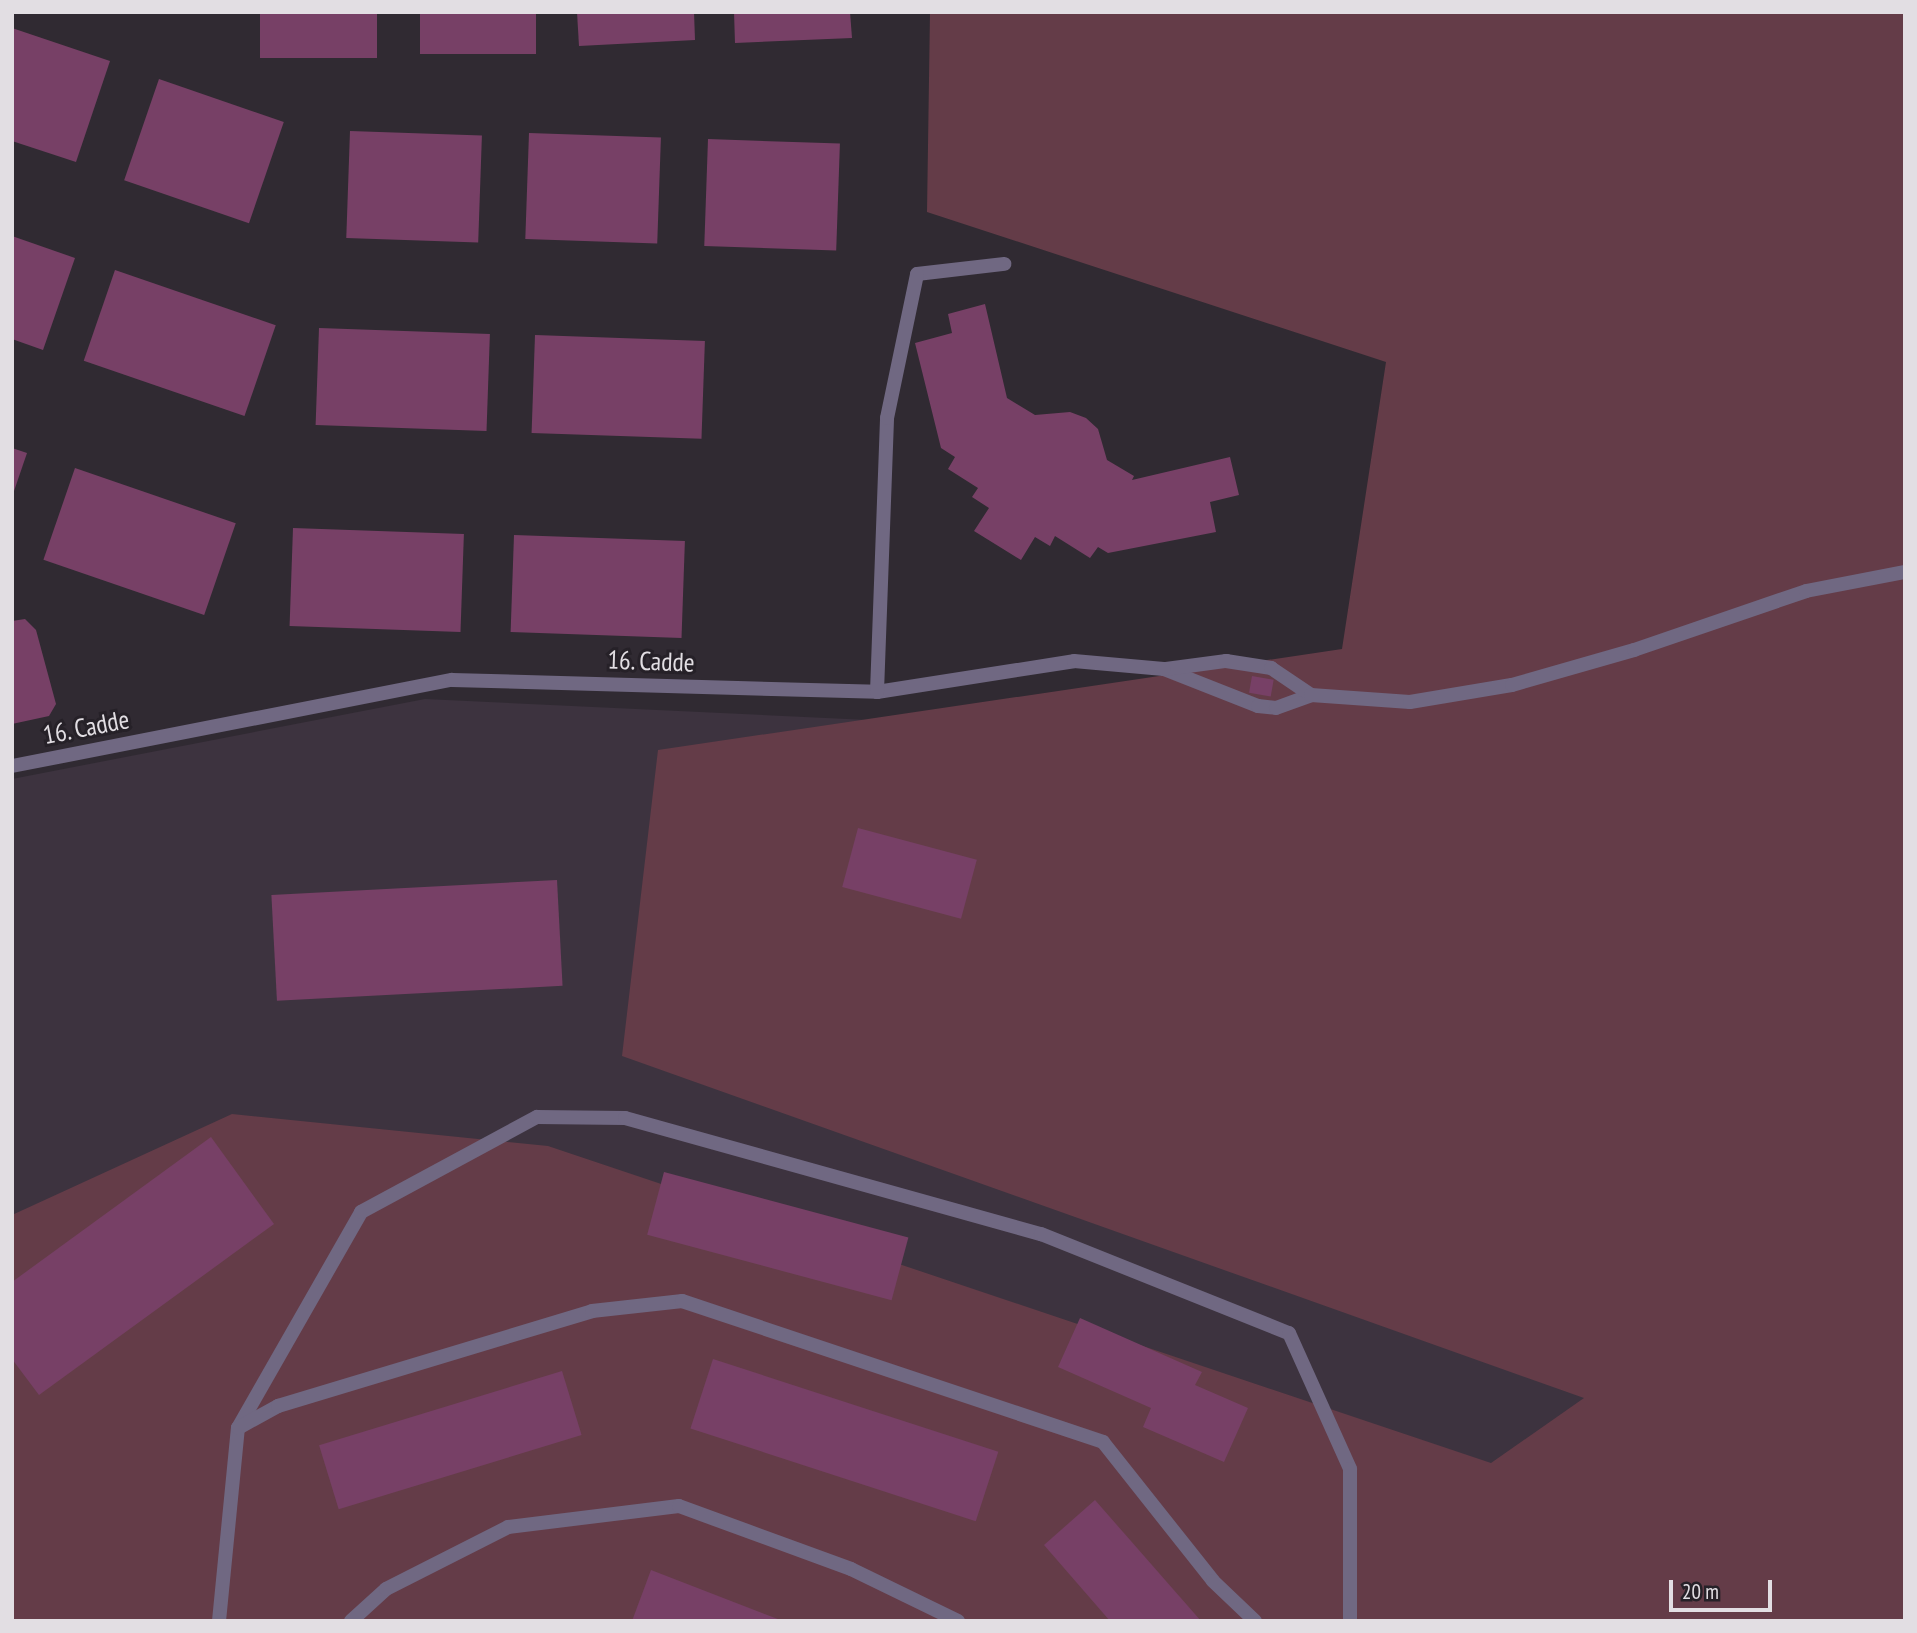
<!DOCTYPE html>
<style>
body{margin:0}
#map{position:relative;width:1917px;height:1633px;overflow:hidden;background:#302a32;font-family:"PT Sans Narrow",sans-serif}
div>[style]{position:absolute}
.built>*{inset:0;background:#3d333f}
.green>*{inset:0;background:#643c48}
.building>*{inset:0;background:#774066;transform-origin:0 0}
.lane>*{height:14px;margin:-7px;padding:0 7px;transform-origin:7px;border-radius:7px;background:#706882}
.street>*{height:14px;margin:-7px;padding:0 7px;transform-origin:7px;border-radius:7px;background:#706882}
span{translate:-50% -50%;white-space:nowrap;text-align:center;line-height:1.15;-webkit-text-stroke:6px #262128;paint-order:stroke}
.street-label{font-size:26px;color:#e2dee3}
.frame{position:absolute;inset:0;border:14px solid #e2dee3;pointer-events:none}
.scale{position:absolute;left:1669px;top:1580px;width:103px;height:32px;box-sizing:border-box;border:4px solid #e2dee3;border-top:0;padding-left:9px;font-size:21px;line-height:24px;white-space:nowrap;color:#e2dee3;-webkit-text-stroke:5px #262128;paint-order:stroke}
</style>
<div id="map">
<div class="built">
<div style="clip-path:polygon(425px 699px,911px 722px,1600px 1334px,1905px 1621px,12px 1621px,12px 779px)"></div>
</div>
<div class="green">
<div style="clip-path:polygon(930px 12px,1905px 12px,1905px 1621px,12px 1621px,12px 1215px,232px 1114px,548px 1146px,1491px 1463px,1584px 1398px,622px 1056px,658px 750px,1342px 649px,1386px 362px,927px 212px)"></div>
</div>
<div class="building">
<div style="left:260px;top:12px;width:117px;height:46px"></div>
<div style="left:420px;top:12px;width:116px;height:42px"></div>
<div style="clip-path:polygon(577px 12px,694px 12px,695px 40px,579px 46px)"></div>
<div style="clip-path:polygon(734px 12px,850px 12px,852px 38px,735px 43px)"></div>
<div style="clip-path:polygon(12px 28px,110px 61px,76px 162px,12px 141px)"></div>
<div style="left:159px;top:79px;width:132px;height:107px;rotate:19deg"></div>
<div style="left:350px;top:131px;width:132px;height:107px;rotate:2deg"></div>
<div style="left:529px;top:133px;width:132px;height:106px;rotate:2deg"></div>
<div style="left:708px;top:139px;width:132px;height:107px;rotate:2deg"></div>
<div style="clip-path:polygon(12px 236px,75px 258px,43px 350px,12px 339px)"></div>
<div style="left:115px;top:270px;width:170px;height:96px;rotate:19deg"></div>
<div style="clip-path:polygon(985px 304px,1007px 398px,1035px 415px,1070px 412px,1086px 418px,1098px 429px,1107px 460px,1134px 476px,1132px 480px,1230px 457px,1239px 495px,1210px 502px,1216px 532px,1108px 553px,1098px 547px,1090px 558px,1055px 536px,1050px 546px,1035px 537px,1021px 560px,974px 531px,989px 508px,972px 497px,978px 488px,948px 469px,955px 457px,941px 448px,915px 343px,952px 333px,948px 314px)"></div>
<div style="left:319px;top:328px;width:171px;height:97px;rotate:2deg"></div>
<div style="left:535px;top:335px;width:170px;height:98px;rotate:2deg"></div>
<div style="clip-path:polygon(12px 448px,27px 453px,13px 494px,12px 494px)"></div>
<div style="left:75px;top:468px;width:170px;height:97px;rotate:19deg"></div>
<div style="left:293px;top:528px;width:171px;height:98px;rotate:2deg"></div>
<div style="left:514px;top:535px;width:171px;height:97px;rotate:2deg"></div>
<div style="clip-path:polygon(25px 619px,36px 630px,56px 704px,49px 716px,12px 724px,12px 621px)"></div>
<div style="left:1252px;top:676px;width:22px;height:17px;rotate:10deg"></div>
<div style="left:858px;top:828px;width:123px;height:61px;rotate:15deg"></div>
<div style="left:557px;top:880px;width:106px;height:286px;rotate:87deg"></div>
<div style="clip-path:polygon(211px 1137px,274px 1224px,39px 1395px,12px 1359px,12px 1282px)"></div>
<div style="left:664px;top:1172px;width:253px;height:65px;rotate:15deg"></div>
<div style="clip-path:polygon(1080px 1318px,1202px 1372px,1195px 1385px,1248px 1408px,1224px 1462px,1143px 1427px,1151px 1408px,1058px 1367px)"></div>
<div style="left:713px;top:1359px;width:300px;height:73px;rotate:18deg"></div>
<div style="left:562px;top:1371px;width:67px;height:254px;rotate:73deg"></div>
<div style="clip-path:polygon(1095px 1500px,1201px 1621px,1110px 1621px,1044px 1545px)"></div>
<div style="clip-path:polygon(651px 1570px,783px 1621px,632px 1621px)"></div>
</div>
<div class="lane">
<div style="left:917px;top:274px;width:88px;rotate:-6.6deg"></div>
<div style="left:1164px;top:669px;width:101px;rotate:21.5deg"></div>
<div style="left:1258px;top:706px;width:18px;rotate:6deg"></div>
<div style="left:1276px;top:708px;width:37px;rotate:-20deg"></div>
<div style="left:1166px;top:669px;width:61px;rotate:-7.6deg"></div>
<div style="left:1226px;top:661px;width:46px;rotate:8.8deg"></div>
<div style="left:1271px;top:668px;width:48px;rotate:34deg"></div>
</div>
<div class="street">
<div style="left:877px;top:692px;width:199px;rotate:-8.9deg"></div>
<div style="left:1074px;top:661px;width:90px;rotate:5.1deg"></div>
<div style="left:1311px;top:695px;width:99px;rotate:4deg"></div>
<div style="left:1410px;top:702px;width:103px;rotate:-9.5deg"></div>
<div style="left:1512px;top:685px;width:127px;rotate:-16deg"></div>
<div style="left:1634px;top:650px;width:182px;rotate:-18.9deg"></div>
<div style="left:1806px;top:591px;width:101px;rotate:-10.9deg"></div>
<div style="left:12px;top:766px;width:448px;rotate:-11.1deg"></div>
<div style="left:452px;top:680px;width:425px;rotate:1.6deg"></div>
<div style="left:877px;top:692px;width:274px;rotate:-87.9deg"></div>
<div style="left:887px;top:418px;width:147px;rotate:-78.2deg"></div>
<div style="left:238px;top:1428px;width:249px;rotate:-60.3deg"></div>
<div style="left:361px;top:1212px;width:200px;rotate:-28.4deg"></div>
<div style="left:537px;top:1117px;width:88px;rotate:0.7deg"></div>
<div style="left:625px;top:1118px;width:432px;rotate:15.6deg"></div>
<div style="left:1041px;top:1234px;width:267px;rotate:21.8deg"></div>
<div style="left:1289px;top:1333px;width:149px;rotate:65.8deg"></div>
<div style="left:1350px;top:1469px;width:152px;rotate:90deg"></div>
<div style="left:219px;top:1621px;width:194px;rotate:-84.4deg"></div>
<div style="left:238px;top:1428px;width:46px;rotate:-28.8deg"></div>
<div style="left:278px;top:1406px;width:328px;rotate:-16.8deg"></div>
<div style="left:592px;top:1311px;width:91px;rotate:-6.3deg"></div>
<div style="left:682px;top:1301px;width:444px;rotate:18.5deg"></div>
<div style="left:1103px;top:1442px;width:177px;rotate:51.6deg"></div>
<div style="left:1213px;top:1581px;width:58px;rotate:43.6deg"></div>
<div style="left:351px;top:1621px;width:47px;rotate:-42.4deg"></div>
<div style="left:386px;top:1589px;width:137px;rotate:-26.9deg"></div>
<div style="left:508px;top:1527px;width:172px;rotate:-7deg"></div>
<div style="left:679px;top:1506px;width:183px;rotate:20.1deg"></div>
<div style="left:851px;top:1569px;width:119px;rotate:25.9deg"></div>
</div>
<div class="street-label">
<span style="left:651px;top:661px;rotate:2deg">16. Cadde</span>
<span style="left:86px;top:727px;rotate:-11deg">16. Cadde</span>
</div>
<div class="frame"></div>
<div class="scale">20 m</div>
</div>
